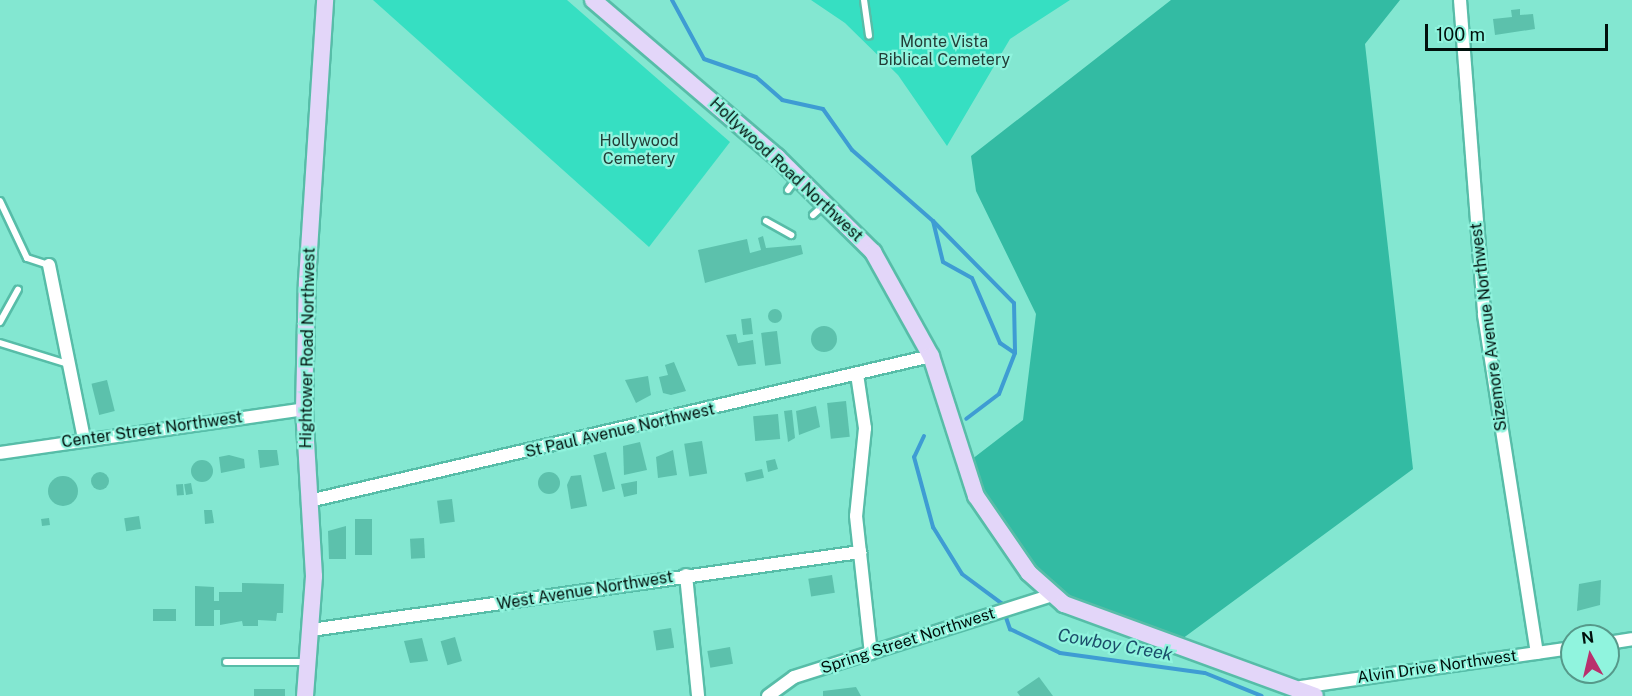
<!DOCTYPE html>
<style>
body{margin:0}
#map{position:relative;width:1632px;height:696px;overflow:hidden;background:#83e7d1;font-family:"Public Sans",sans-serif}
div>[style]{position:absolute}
.green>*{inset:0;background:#36dfc2}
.forest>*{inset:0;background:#33bba3}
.stream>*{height:4px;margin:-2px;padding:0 2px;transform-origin:2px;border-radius:2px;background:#3e9cd3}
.building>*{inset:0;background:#5cc1ac;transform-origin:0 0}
.round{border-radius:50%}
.roads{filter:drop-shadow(2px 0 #57bda8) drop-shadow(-2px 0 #57bda8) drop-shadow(0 2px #57bda8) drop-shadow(0 -2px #57bda8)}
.lane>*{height:6px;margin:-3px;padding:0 3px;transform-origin:3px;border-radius:3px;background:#fff}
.street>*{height:12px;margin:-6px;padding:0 6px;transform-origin:6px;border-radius:6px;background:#fff}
.secondary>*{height:16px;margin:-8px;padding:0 8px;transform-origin:8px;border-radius:8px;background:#e3d6f9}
span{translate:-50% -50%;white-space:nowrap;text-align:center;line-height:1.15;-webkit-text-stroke:4.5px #90f4de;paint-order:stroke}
.park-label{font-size:16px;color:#223d37}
.street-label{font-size:16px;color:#00100c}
.water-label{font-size:18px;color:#1b4d6a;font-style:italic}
.north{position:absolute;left:1560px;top:624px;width:60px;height:60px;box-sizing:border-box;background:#90f4de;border:2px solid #56998a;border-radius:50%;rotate:352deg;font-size:16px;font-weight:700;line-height:24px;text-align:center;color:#00100c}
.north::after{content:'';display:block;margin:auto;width:21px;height:27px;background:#b9306d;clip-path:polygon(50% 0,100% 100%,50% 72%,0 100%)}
.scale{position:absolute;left:1425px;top:24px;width:183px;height:27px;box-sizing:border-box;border:3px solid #00100c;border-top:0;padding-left:8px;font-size:18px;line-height:21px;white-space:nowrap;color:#00100c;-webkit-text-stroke:4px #90f4de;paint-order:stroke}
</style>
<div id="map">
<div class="green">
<div style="clip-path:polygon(373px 0,567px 0,730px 142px,649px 247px)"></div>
<div style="clip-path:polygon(811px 0,1070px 0,1010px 39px,947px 146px,898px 75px,845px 23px)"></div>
</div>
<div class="forest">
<div style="clip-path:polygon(1171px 0,1400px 0,1365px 44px,1413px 469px,1167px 650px,1056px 603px,1005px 541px,967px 463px,1023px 420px,1036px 314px,976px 191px,971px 156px)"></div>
</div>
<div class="stream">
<div style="left:672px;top:0;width:67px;rotate:61.5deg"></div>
<div style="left:704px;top:59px;width:55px;rotate:19.1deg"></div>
<div style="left:756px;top:77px;width:35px;rotate:41deg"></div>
<div style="left:782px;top:100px;width:42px;rotate:12.4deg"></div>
<div style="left:823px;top:109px;width:50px;rotate:54.7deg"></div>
<div style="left:852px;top:150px;width:108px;rotate:41.2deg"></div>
<div style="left:933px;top:221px;width:42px;rotate:76.3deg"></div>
<div style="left:943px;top:262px;width:33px;rotate:29deg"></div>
<div style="left:972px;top:278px;width:71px;rotate:66.7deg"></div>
<div style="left:1000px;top:343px;width:18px;rotate:34deg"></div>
<div style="left:1015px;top:353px;width:44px;rotate:111.3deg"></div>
<div style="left:999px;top:394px;width:41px;rotate:142.9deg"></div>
<div style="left:933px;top:221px;width:115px;rotate:45.4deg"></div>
<div style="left:1014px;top:303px;width:49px;rotate:88.8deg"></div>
<div style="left:924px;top:436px;width:23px;rotate:115deg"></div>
<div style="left:914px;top:457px;width:73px;rotate:74.8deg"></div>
<div style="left:933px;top:527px;width:55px;rotate:58.3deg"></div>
<div style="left:962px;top:574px;width:49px;rotate:36.6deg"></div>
<div style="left:1001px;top:603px;width:28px;rotate:71deg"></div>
<div style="left:1010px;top:629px;width:55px;rotate:25.6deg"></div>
<div style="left:1060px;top:653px;width:146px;rotate:7.9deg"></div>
<div style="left:1205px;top:673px;width:61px;rotate:22deg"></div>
</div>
<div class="building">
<div style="clip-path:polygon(1520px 9px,1520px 15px,1533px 14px,1535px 29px,1495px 35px,1493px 19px,1512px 17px,1511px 10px)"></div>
<div style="clip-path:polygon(763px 236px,766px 248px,801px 245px,803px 254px,705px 283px,698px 250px,747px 239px,750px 253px,761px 250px,758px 238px)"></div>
<div class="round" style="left:768px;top:309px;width:14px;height:14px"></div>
<div style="left:751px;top:318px;width:16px;height:10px;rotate:83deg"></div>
<div class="round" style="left:811px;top:326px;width:26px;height:26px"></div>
<div style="left:777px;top:331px;width:33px;height:16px;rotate:83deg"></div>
<div style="clip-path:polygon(736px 334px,738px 343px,753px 340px,756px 364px,738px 366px,726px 335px)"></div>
<div style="clip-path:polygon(674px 362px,686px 391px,671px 395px,663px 393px,659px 377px,668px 375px,665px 365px)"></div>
<div style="clip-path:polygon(648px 376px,651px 395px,636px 403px,625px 380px)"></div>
<div style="left:107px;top:380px;width:32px;height:16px;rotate:76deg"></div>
<div style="left:846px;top:401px;width:36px;height:19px;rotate:84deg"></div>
<div style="clip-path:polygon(816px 406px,820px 427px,799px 435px,796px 411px)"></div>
<div style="clip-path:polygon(792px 410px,795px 438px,788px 442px,784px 411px)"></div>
<div style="left:778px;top:414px;width:25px;height:25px;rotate:85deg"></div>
<div style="left:702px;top:441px;width:33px;height:18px;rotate:81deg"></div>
<div style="clip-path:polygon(640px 442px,647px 470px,624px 475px,623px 446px)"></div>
<div style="clip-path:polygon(258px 450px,277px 450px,279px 465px,260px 468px)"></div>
<div style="clip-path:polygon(673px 450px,677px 475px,658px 478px,656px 457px)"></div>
<div style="left:606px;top:452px;width:38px;height:13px;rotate:76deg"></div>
<div style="clip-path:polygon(229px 455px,244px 459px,245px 468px,221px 473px,219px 457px)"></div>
<div style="clip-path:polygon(775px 459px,778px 469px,768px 472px,766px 461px)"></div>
<div class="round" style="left:191px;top:460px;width:22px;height:22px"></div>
<div style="left:762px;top:469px;width:9px;height:18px;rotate:77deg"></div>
<div class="round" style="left:538px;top:472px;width:22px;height:22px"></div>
<div class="round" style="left:91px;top:472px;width:18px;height:18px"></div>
<div style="clip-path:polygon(581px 475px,587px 506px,571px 509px,567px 485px,571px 476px)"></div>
<div class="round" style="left:48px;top:476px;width:30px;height:30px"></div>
<div style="clip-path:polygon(637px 481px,637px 494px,624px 497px,621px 484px)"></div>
<div style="left:191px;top:483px;width:11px;height:7px;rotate:80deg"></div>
<div style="left:183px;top:484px;width:11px;height:7px;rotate:85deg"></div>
<div style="left:452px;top:499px;width:23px;height:15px;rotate:83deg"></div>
<div style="clip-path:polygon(204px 510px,212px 510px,214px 523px,205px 524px)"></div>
<div style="left:139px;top:516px;width:13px;height:15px;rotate:81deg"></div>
<div style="left:49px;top:518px;width:7px;height:8px;rotate:82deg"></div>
<div style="left:355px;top:519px;width:17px;height:36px"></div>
<div style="clip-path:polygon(346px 526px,346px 559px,329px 559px,328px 531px)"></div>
<div style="left:424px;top:538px;width:20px;height:14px;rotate:87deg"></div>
<div style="left:832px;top:575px;width:18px;height:24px;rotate:81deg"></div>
<div style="clip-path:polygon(1601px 580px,1600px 605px,1577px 611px,1579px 584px)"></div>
<div style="clip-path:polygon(242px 583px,284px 584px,283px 613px,277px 613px,276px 621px,258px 620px,258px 626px,243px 626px,242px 621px,220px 625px,220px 610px,214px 610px,214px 626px,195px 626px,195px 586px,214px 587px,214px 601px,219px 601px,219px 592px,242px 592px)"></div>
<div style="left:153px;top:609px;width:23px;height:12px"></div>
<div style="left:671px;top:628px;width:20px;height:18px;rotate:81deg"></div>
<div style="left:455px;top:637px;width:25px;height:15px;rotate:74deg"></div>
<div style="clip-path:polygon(422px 638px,428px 661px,410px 663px,404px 641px)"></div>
<div style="left:730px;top:647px;width:17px;height:23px;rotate:80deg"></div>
<div style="clip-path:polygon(1039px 677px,1053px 696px,1020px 696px,1017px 692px)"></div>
<div style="clip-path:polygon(856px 687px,861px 696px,823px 696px,823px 691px)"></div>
<div style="left:254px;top:689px;width:31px;height:7px"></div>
</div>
<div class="roads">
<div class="lane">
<div style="left:864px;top:0;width:36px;rotate:82deg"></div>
<div style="left:788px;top:190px;width:14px;rotate:-54deg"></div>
<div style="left:0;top:201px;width:63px;rotate:64.7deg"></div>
<div style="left:27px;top:258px;width:23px;rotate:18deg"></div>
<div style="left:813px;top:215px;width:13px;rotate:-42deg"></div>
<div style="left:766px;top:221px;width:29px;rotate:29deg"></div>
<div style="left:0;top:322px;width:37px;rotate:-61deg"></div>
<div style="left:0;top:343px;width:71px;rotate:17.2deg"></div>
<div style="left:226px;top:662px;width:79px"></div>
</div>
<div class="street">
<div style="left:1460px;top:0;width:316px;rotate:85.6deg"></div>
<div style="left:1484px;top:315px;width:342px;rotate:81.1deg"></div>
<div style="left:49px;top:265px;width:177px;rotate:78.6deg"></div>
<div style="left:857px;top:374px;width:55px;rotate:81.6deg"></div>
<div style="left:865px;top:428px;width:88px;rotate:95.8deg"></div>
<div style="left:856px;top:516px;width:138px;rotate:83.8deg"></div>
<div style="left:0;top:453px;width:307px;rotate:-8.2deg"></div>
<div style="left:309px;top:501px;width:639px;rotate:-13.12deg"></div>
<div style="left:686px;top:575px;width:122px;rotate:84.3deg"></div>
<div style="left:311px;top:630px;width:555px;rotate:-8.09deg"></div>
<div style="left:1608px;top:643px;width:24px;rotate:-9deg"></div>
<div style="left:1301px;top:687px;width:274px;rotate:-8.2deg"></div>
<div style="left:768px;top:696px;width:32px;rotate:-36deg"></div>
<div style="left:794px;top:677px;width:271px;rotate:-17.6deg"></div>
</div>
<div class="secondary">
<div style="left:593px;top:0;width:242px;rotate:40.5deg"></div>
<div style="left:777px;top:157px;width:135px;rotate:44.7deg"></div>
<div style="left:873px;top:252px;width:119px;rotate:60.9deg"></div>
<div style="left:931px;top:356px;width:147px;rotate:72.2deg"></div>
<div style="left:976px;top:496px;width:93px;rotate:55.5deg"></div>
<div style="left:1029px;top:573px;width:47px;rotate:41.5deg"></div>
<div style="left:1064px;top:604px;width:267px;rotate:20.1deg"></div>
<div style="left:305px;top:696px;width:120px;rotate:-85.7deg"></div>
<div style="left:314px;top:576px;width:167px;rotate:-93.4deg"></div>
<div style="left:304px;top:409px;width:128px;rotate:-88.7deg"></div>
<div style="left:307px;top:281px;width:282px;rotate:-86.3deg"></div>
</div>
</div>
<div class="park-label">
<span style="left:944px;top:51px">Monte Vista<br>Biblical Cemetery</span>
<span style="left:639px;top:150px">Hollywood<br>Cemetery</span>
</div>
<div class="street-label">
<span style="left:786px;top:170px;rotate:43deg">Hollywood Road Northwest</span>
<span style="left:1489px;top:327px;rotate:-97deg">Sizemore Avenue Northwest</span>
<span style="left:308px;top:348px;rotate:-89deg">Hightower Road Northwest</span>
<span style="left:152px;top:430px;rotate:-8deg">Center Street Northwest</span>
<span style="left:620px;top:431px;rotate:-13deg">St Paul Avenue Northwest</span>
<span style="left:585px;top:591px;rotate:-9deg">West Avenue Northwest</span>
<span style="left:908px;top:641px;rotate:-18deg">Spring Street Northwest</span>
<span style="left:1437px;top:667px;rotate:-8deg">Alvin Drive Northwest</span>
</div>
<div class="water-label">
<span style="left:1115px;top:645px;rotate:10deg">Cowboy Creek</span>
</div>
<div class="north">N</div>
<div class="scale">100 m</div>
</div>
